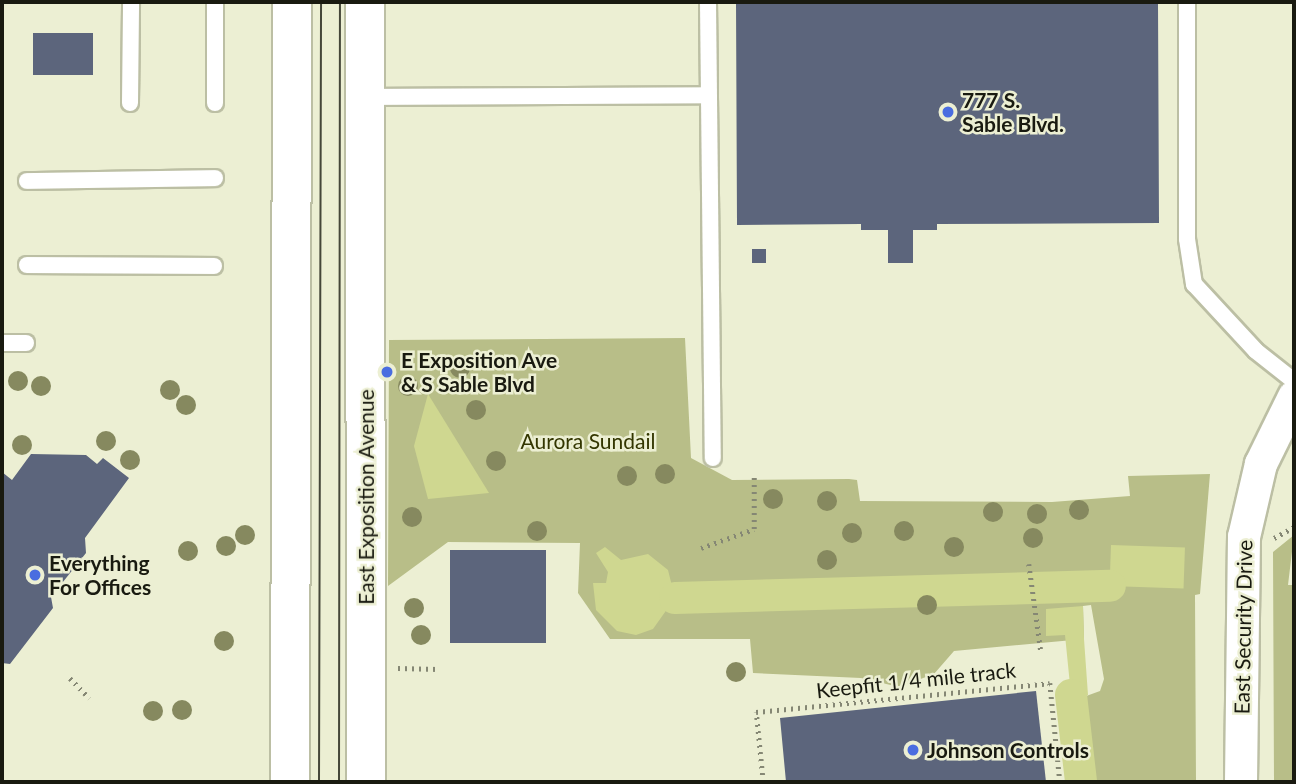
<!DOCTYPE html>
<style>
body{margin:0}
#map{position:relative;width:1296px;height:784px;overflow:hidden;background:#ecefd3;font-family:Lato,sans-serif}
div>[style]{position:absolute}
.green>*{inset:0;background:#b8be88}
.water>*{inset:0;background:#cfd790;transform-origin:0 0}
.canal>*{height:32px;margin:-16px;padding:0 16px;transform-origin:16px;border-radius:16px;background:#cfd790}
.building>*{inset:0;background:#5c657c;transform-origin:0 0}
.path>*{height:4.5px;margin-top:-2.25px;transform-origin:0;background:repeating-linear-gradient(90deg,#858774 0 2px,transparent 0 7px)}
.roads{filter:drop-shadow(2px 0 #bcbfa4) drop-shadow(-2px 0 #bcbfa4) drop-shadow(0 2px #bcbfa4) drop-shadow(0 -2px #bcbfa4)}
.lane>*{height:16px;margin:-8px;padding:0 8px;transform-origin:8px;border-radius:8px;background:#fff}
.street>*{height:32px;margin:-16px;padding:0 16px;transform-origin:16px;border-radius:16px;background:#fff}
.secondary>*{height:38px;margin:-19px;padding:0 19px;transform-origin:19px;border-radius:19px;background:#fff}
.tram>*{height:2px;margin:-1px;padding:0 1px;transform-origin:1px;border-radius:1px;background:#454739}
.trees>*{width:20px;height:20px;margin:-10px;border-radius:50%;background:#86895f}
.dots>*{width:19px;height:19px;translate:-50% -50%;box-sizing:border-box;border:4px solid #ecefd3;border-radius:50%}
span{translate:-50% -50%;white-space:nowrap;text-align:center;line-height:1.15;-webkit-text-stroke:5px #ecefd3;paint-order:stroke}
.poi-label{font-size:21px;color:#191a10;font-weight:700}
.left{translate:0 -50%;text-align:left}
.park-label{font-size:21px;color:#333600}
.street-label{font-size:21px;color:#191a10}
.frame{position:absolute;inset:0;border:4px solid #191a10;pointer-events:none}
</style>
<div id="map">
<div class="green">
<div style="clip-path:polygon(685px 338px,691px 458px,732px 480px,849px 479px,857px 480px,860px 501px,1052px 502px,1130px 496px,1128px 476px,1210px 474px,1200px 594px,1195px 595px,1196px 782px,1087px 782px,1078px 699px,1100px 691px,1104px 679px,1091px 605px,1083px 606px,1084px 639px,954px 651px,934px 674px,899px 687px,861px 678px,753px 673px,750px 639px,610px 639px,578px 593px,580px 543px,448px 542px,388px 586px,389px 340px)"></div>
<div style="clip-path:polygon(1294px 535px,1288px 585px,1294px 585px,1294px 782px,1274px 782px,1273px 552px)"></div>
</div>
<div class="water">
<div style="clip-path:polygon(428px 394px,489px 493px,428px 499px,414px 446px)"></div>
<div style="left:1111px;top:545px;width:74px;height:41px;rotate:2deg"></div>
<div style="clip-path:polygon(605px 547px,621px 560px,648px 554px,668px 570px,675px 598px,653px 629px,636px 635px,617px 631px,596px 610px,593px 583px,606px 583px,608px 572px,596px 553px)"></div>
<div style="clip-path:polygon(1083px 606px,1084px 639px,1088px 695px,1071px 695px,1065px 635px,1046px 636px,1046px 609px)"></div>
</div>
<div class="canal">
<div style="left:675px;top:598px;width:435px;rotate:-1.6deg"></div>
<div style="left:1071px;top:695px;width:88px;rotate:83.4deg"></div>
</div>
<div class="building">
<div style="clip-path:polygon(736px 2px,1158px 2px,1159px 223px,937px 224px,937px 230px,913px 230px,913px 263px,888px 263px,888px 230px,861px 230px,861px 224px,737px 225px)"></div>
<div style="left:33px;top:33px;width:60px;height:42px"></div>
<div style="left:752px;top:249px;width:14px;height:14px"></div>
<div style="clip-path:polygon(31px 454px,86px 455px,97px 464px,103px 458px,129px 478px,85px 538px,86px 553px,51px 597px,53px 608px,10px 664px,2px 663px,2px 472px,12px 480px)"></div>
<div style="left:450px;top:550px;width:96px;height:93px"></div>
<div style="clip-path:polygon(1036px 691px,1046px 782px,786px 782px,780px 718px)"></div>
</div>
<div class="path">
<div style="left:1274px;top:538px;width:23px;rotate:-29deg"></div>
<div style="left:701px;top:548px;width:56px;rotate:-19.7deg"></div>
<div style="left:754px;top:529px;width:53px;rotate:-90deg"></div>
<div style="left:1029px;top:564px;width:89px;rotate:82.2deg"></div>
<div style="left:398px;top:668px;width:40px;rotate:1.4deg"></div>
<div style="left:70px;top:678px;width:28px;rotate:46deg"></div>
<div style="left:763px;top:782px;width:70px;rotate:-95.7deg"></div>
<div style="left:756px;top:712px;width:295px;rotate:-5.6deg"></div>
<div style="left:1050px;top:683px;width:100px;rotate:84.2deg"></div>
</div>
<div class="roads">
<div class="lane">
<div style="left:215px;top:2px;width:101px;rotate:90deg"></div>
<div style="left:708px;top:2px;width:456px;rotate:89.4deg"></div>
<div style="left:1187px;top:2px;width:237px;rotate:90deg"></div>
<div style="left:1187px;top:239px;width:46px;rotate:81.2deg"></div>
<div style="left:1194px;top:284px;width:91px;rotate:47.2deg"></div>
<div style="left:1256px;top:351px;width:48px;rotate:38.3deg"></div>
<div style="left:365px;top:97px;width:343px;rotate:-0.3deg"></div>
<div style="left:130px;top:103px;width:101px;rotate:-89.4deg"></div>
<div style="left:27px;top:181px;width:188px;rotate:-0.9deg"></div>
<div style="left:27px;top:265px;width:187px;rotate:0.3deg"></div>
<div style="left:2px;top:343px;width:24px"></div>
</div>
<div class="street">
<div style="left:1241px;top:782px;width:245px;rotate:-89.3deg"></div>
<div style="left:1244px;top:537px;width:75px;rotate:-76.9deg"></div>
<div style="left:1261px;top:464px;width:75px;rotate:-63.8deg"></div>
</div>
<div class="secondary">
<div style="left:365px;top:2px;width:780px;rotate:89.93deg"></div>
<div style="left:290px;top:782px;width:780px;rotate:-89.85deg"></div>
</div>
</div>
<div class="tram">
<div style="left:319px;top:782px;width:780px;rotate:-89.85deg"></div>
<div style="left:339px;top:782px;width:780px;rotate:-89.93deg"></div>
</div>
<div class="trees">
<div style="left:460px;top:368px"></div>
<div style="left:18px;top:381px"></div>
<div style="left:41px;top:386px"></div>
<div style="left:408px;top:386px"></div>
<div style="left:170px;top:390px"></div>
<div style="left:186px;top:405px"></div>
<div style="left:476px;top:410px"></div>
<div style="left:106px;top:441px"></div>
<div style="left:22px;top:445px"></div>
<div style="left:130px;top:460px"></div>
<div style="left:496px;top:461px"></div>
<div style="left:665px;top:474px"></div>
<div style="left:627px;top:476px"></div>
<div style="left:773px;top:499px"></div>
<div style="left:827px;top:501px"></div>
<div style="left:1079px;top:510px"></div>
<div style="left:993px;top:512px"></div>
<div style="left:1037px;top:514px"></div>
<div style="left:412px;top:517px"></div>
<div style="left:537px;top:531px"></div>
<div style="left:904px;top:531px"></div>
<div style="left:852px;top:533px"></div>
<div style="left:245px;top:535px"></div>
<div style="left:1033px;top:538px"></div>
<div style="left:226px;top:546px"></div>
<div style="left:954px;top:547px"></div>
<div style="left:188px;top:551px"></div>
<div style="left:827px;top:560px"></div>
<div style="left:927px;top:605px"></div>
<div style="left:414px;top:608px"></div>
<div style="left:421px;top:635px"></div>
<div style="left:224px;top:641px"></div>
<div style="left:736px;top:672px"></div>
<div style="left:182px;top:710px"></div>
<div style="left:153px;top:711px"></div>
</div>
<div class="dots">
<div style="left:948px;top:112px;background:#4a6de0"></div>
<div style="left:387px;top:372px;background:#4a6de0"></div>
<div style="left:35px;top:575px;background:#4a6de0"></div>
<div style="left:913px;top:750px;background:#4a6de0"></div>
</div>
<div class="poi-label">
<span class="left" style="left:962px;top:112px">777 S.<br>Sable Blvd.</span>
<span class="left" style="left:401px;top:372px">E Exposition Ave<br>&amp; S Sable Blvd</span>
<span class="left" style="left:49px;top:575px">Everything<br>For Offices</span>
<span class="left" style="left:927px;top:750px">Johnson Controls</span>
</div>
<div class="park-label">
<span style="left:588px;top:441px">Aurora Sundail</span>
</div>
<div class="street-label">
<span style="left:366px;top:497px;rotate:-90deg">East Exposition Avenue</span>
<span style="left:1243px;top:627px;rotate:-89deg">East Security Drive</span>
<span style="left:916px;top:680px;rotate:-6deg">Keepfit 1/4 mile track</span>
</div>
<div class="frame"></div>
</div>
